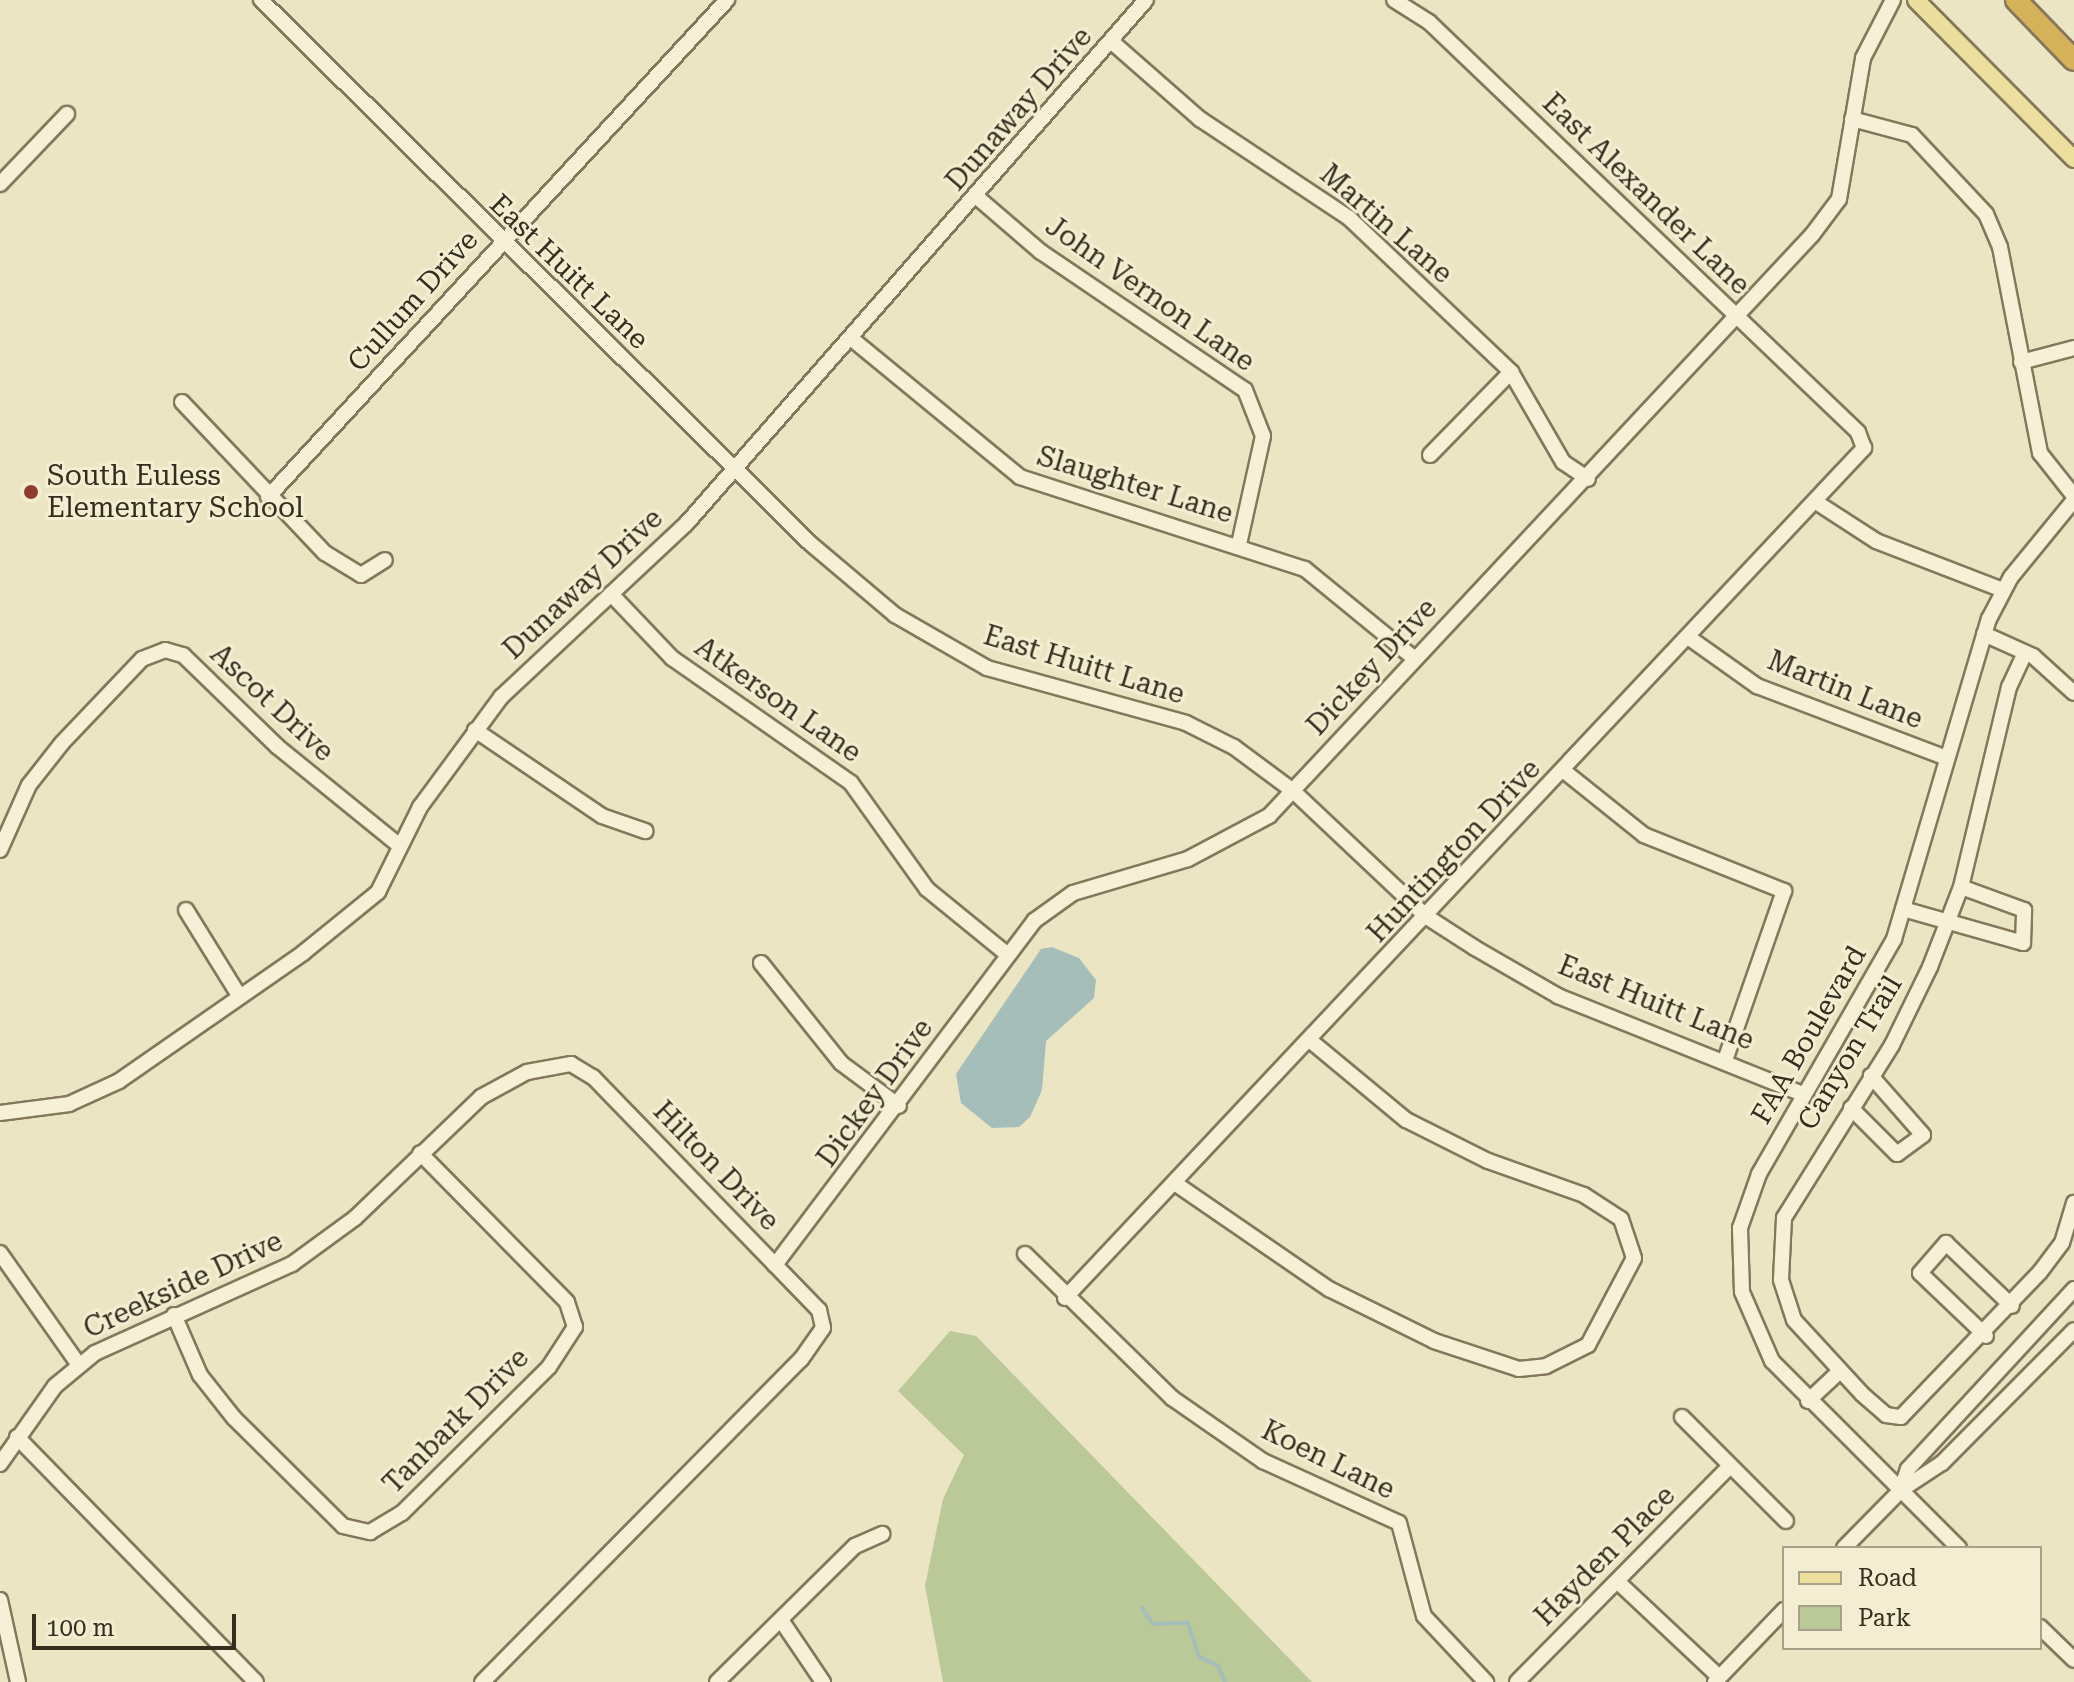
<!DOCTYPE html>
<style>
body{margin:0}
#map{position:relative;width:2074px;height:1682px;overflow:hidden;background:#ebe5c3;font-family:"Roboto Serif",serif}
div>[style]{position:absolute}
.green>*{inset:0;background:#bbc898}
.water>*{inset:0;background:#a5beba}
.stream>*{height:4px;margin:-2px;padding:0 2px;transform-origin:2px;border-radius:2px;background:#a5beba}
.roads{filter:drop-shadow(2px 0 #84775b) drop-shadow(-2px 0 #84775b) drop-shadow(0 2px #84775b) drop-shadow(0 -2px #84775b)}
.minor>*{height:14px;margin:-7px;padding:0 7px;transform-origin:7px;border-radius:7px;background:#f6f1d6}
.major>*{height:16px;margin:-8px;padding:0 8px;transform-origin:8px;border-radius:8px;background:#ecdf9d}
.highway>*{height:20px;margin:-10px;padding:0 10px;transform-origin:10px;border-radius:10px;background:#d5b159}
.dots>*{width:22px;height:22px;translate:-50% -50%;box-sizing:border-box;border:4px solid #f3eed2;border-radius:50%}
span{translate:-50% -50%;white-space:nowrap;text-align:center;line-height:1.15;-webkit-text-stroke:6px #f3eed2;paint-order:stroke}
.street-label{font-size:28px;color:#352d1e}
.poi-label{font-size:28px;color:#352d1e}
.left{translate:0 -50%;text-align:left}
.legend{position:absolute;left:1782px;top:1546px;width:260px;height:104px;box-sizing:border-box;background:#f3eed2;border:2px solid #a7a18a;margin:0;padding:10px 14px;list-style:none;font-size:24px;color:#352d1e}
.legend li{display:flex;align-items:center;gap:16px;height:40px}
.legend b{width:40px;border:2px solid #a7a18a}
.scale{position:absolute;left:32px;top:1614px;width:204px;height:36px;box-sizing:border-box;border:4px solid #352d1e;border-top:0;padding-left:10px;font-size:24px;line-height:28px;white-space:nowrap;color:#352d1e;-webkit-text-stroke:6px #f3eed2;paint-order:stroke}
</style>
<div id="map">
<div class="green">
<div style="clip-path:polygon(950px 1331px,976px 1336px,1312px 1682px,943px 1682px,925px 1586px,943px 1499px,964px 1455px,898px 1391px)"></div>
</div>
<div class="water">
<div style="clip-path:polygon(1052px 947px,1079px 958px,1096px 980px,1094px 998px,1046px 1041px,1042px 1090px,1030px 1117px,1019px 1127px,992px 1128px,961px 1103px,956px 1074px,1041px 949px)"></div>
</div>
<div class="stream">
<div style="left:1142px;top:1608px;width:19px;rotate:55deg"></div>
<div style="left:1153px;top:1624px;width:35px;rotate:-2deg"></div>
<div style="left:1188px;top:1623px;width:36px;rotate:72deg"></div>
<div style="left:1199px;top:1657px;width:21px;rotate:25deg"></div>
<div style="left:1218px;top:1666px;width:17px;rotate:66deg"></div>
</div>
<div class="roads">
<div class="minor">
<div style="left:261px;top:0;width:774px;rotate:44.69deg"></div>
<div style="left:811px;top:544px;width:110px;rotate:40.2deg"></div>
<div style="left:895px;top:615px;width:106px;rotate:29.9deg"></div>
<div style="left:987px;top:668px;width:206px;rotate:15.4deg"></div>
<div style="left:1186px;top:723px;width:54px;rotate:26.6deg"></div>
<div style="left:1234px;top:747px;width:72px;rotate:36.6deg"></div>
<div style="left:1292px;top:790px;width:185px;rotate:43.3deg"></div>
<div style="left:1427px;top:917px;width:57px;rotate:32.9deg"></div>
<div style="left:1475px;top:948px;width:96px;rotate:30deg"></div>
<div style="left:1558px;top:996px;width:264px;rotate:21.8deg"></div>
<div style="left:1112px;top:42px;width:117px;rotate:41.2deg"></div>
<div style="left:1200px;top:119px;width:179px;rotate:33.6deg"></div>
<div style="left:1349px;top:218px;width:224px;rotate:43.5deg"></div>
<div style="left:1511px;top:372px;width:104px;rotate:60deg"></div>
<div style="left:1563px;top:462px;width:30px;rotate:34deg"></div>
<div style="left:1852px;top:119px;width:62px;rotate:14.9deg"></div>
<div style="left:1912px;top:135px;width:108px;rotate:46.9deg"></div>
<div style="left:1986px;top:214px;width:36px;rotate:67deg"></div>
<div style="left:2000px;top:247px;width:210px;rotate:79deg"></div>
<div style="left:2040px;top:453px;width:55px;rotate:51.7deg"></div>
<div style="left:0;top:184px;width:97px;rotate:-46.3deg"></div>
<div style="left:977px;top:197px;width:84px;rotate:40.7deg"></div>
<div style="left:1041px;top:252px;width:246px;rotate:34.1deg"></div>
<div style="left:1245px;top:390px;width:49px;rotate:68.6deg"></div>
<div style="left:1263px;top:436px;width:111px;rotate:102.5deg"></div>
<div style="left:852px;top:339px;width:217px;rotate:39.4deg"></div>
<div style="left:1020px;top:477px;width:299px;rotate:17.9deg"></div>
<div style="left:1305px;top:569px;width:142px;rotate:39.3deg"></div>
<div style="left:2021px;top:362px;width:55px;rotate:-14.8deg"></div>
<div style="left:182px;top:402px;width:208px;rotate:46.6deg"></div>
<div style="left:325px;top:553px;width:42px;rotate:31.4deg"></div>
<div style="left:361px;top:575px;width:28px;rotate:-32deg"></div>
<div style="left:1430px;top:455px;width:116px;rotate:-45.7deg"></div>
<div style="left:268px;top:497px;width:677px;rotate:-47.28deg"></div>
<div style="left:1816px;top:502px;width:72px;rotate:33deg"></div>
<div style="left:1876px;top:541px;width:136px;rotate:21.1deg"></div>
<div style="left:611px;top:594px;width:88px;rotate:46.4deg"></div>
<div style="left:672px;top:658px;width:218px;rotate:34.9deg"></div>
<div style="left:851px;top:783px;width:130px;rotate:54.4deg"></div>
<div style="left:927px;top:889px;width:104px;rotate:39.2deg"></div>
<div style="left:1984px;top:634px;width:54px;rotate:24.2deg"></div>
<div style="left:2033px;top:656px;width:55px;rotate:42.1deg"></div>
<div style="left:1688px;top:637px;width:85px;rotate:35.4deg"></div>
<div style="left:1757px;top:686px;width:203px;rotate:20.8deg"></div>
<div style="left:2024px;top:655px;width:35px;rotate:115deg"></div>
<div style="left:2009px;top:687px;width:206px;rotate:103.5deg"></div>
<div style="left:1961px;top:887px;width:86px;rotate:111.2deg"></div>
<div style="left:1930px;top:967px;width:87px;rotate:116deg"></div>
<div style="left:1892px;top:1045px;width:204px;rotate:122deg"></div>
<div style="left:1784px;top:1218px;width:62px;rotate:92.8deg"></div>
<div style="left:1781px;top:1280px;width:42px;rotate:72deg"></div>
<div style="left:1794px;top:1320px;width:100px;rotate:47.4deg"></div>
<div style="left:1862px;top:1394px;width:32px;rotate:41deg"></div>
<div style="left:1886px;top:1415px;width:15px;rotate:8deg"></div>
<div style="left:1901px;top:1417px;width:201px;rotate:-46.2deg"></div>
<div style="left:2040px;top:1272px;width:36px;rotate:-53deg"></div>
<div style="left:2062px;top:1243px;width:42px;rotate:-73.3deg"></div>
<div style="left:475px;top:730px;width:153px;rotate:34.1deg"></div>
<div style="left:602px;top:816px;width:46px;rotate:19.2deg"></div>
<div style="left:1564px;top:771px;width:102px;rotate:38.7deg"></div>
<div style="left:1644px;top:835px;width:151px;rotate:21.8deg"></div>
<div style="left:1784px;top:891px;width:179px;rotate:109.2deg"></div>
<div style="left:0;top:850px;width:71px;rotate:-66deg"></div>
<div style="left:29px;top:785px;width:53px;rotate:-51.8deg"></div>
<div style="left:62px;top:743px;width:116px;rotate:-46.4deg"></div>
<div style="left:142px;top:659px;width:25px;rotate:-21deg"></div>
<div style="left:165px;top:650px;width:19px;rotate:16deg"></div>
<div style="left:183px;top:655px;width:132px;rotate:44.1deg"></div>
<div style="left:278px;top:747px;width:157px;rotate:39.1deg"></div>
<div style="left:1903px;top:909px;width:125px;rotate:15.8deg"></div>
<div style="left:2023px;top:943px;width:33px;rotate:-88deg"></div>
<div style="left:2024px;top:910px;width:67px;rotate:-159.9deg"></div>
<div style="left:186px;top:910px;width:102px;rotate:58.2deg"></div>
<div style="left:761px;top:963px;width:128px;rotate:51.3deg"></div>
<div style="left:841px;top:1063px;width:72px;rotate:36.6deg"></div>
<div style="left:1851px;top:1108px;width:65px;rotate:45deg"></div>
<div style="left:1897px;top:1154px;width:32px;rotate:-36deg"></div>
<div style="left:1923px;top:1135px;width:79px;rotate:-131.4deg"></div>
<div style="left:0;top:1113px;width:70px;rotate:-7.4deg"></div>
<div style="left:69px;top:1104px;width:55px;rotate:-24.7deg"></div>
<div style="left:119px;top:1081px;width:224px;rotate:-34.8deg"></div>
<div style="left:303px;top:953px;width:97px;rotate:-39.1deg"></div>
<div style="left:378px;top:892px;width:95px;rotate:-63.7deg"></div>
<div style="left:420px;top:807px;width:137px;rotate:-53.6deg"></div>
<div style="left:501px;top:697px;width:253px;rotate:-43.1deg"></div>
<div style="left:686px;top:524px;width:697px;rotate:-48.72deg"></div>
<div style="left:1176px;top:1184px;width:186px;rotate:34.5deg"></div>
<div style="left:1329px;top:1289px;width:117px;rotate:26.3deg"></div>
<div style="left:1434px;top:1341px;width:89px;rotate:18.2deg"></div>
<div style="left:1519px;top:1369px;width:27px;rotate:-6deg"></div>
<div style="left:1546px;top:1366px;width:47px;rotate:-26.6deg"></div>
<div style="left:1588px;top:1345px;width:98px;rotate:-62.1deg"></div>
<div style="left:1634px;top:1258px;width:41px;rotate:-108.4deg"></div>
<div style="left:1621px;top:1219px;width:44px;rotate:-147deg"></div>
<div style="left:1584px;top:1195px;width:102px;rotate:-160.5deg"></div>
<div style="left:1488px;top:1161px;width:92px;rotate:-153.4deg"></div>
<div style="left:1406px;top:1120px;width:124px;rotate:-140.3deg"></div>
<div style="left:0;top:1253px;width:137px;rotate:54.8deg"></div>
<div style="left:1025px;top:1254px;width:206px;rotate:44.4deg"></div>
<div style="left:1172px;top:1398px;width:111px;rotate:34.7deg"></div>
<div style="left:1263px;top:1461px;width:149px;rotate:24.5deg"></div>
<div style="left:1399px;top:1523px;width:96px;rotate:75deg"></div>
<div style="left:1424px;top:1616px;width:91px;rotate:46.8deg"></div>
<div style="left:775px;top:1265px;width:431px;rotate:-53deg"></div>
<div style="left:1034px;top:921px;width:48px;rotate:-35.7deg"></div>
<div style="left:1073px;top:893px;width:120px;rotate:-16.5deg"></div>
<div style="left:1188px;top:859px;width:92px;rotate:-28deg"></div>
<div style="left:1269px;top:816px;width:795px;rotate:-46.94deg"></div>
<div style="left:1812px;top:235px;width:45px;rotate:-53.1deg"></div>
<div style="left:1839px;top:199px;width:143px;rotate:-80.3deg"></div>
<div style="left:1863px;top:58px;width:65px;rotate:-62.7deg"></div>
<div style="left:1065px;top:1298px;width:1167px;rotate:-46.77deg"></div>
<div style="left:1864px;top:448px;width:17px;rotate:-111deg"></div>
<div style="left:1858px;top:432px;width:593px;rotate:-136.3deg"></div>
<div style="left:1429px;top:22px;width:41px;rotate:-147.8deg"></div>
<div style="left:174px;top:1315px;width:65px;rotate:66.6deg"></div>
<div style="left:200px;top:1375px;width:55px;rotate:51.7deg"></div>
<div style="left:234px;top:1418px;width:153px;rotate:44.7deg"></div>
<div style="left:343px;top:1526px;width:28px;rotate:13deg"></div>
<div style="left:370px;top:1532px;width:37px;rotate:-31deg"></div>
<div style="left:402px;top:1513px;width:207px;rotate:-44.8deg"></div>
<div style="left:549px;top:1367px;width:48px;rotate:-57deg"></div>
<div style="left:575px;top:1327px;width:26px;rotate:-108deg"></div>
<div style="left:567px;top:1302px;width:209px;rotate:-134.6deg"></div>
<div style="left:1986px;top:1336px;width:91px;rotate:-136.3deg"></div>
<div style="left:1920px;top:1273px;width:40px;rotate:-49deg"></div>
<div style="left:1946px;top:1243px;width:91px;rotate:43.7deg"></div>
<div style="left:1808px;top:1401px;width:44px;rotate:-43.2deg"></div>
<div style="left:1682px;top:1417px;width:147px;rotate:45deg"></div>
<div style="left:17px;top:1437px;width:342px;rotate:45.7deg"></div>
<div style="left:0;top:1464px;width:95px;rotate:-54.8deg"></div>
<div style="left:55px;top:1386px;width:52px;rotate:-39.5deg"></div>
<div style="left:95px;top:1353px;width:216px;rotate:-24.3deg"></div>
<div style="left:292px;top:1264px;width:78px;rotate:-36.1deg"></div>
<div style="left:355px;top:1218px;width:175px;rotate:-43.8deg"></div>
<div style="left:481px;top:1097px;width:52px;rotate:-28.5deg"></div>
<div style="left:527px;top:1072px;width:45px;rotate:-10.3deg"></div>
<div style="left:571px;top:1064px;width:26px;rotate:31deg"></div>
<div style="left:593px;top:1077px;width:325px;rotate:45.9deg"></div>
<div style="left:819px;top:1310px;width:18px;rotate:77deg"></div>
<div style="left:823px;top:1328px;width:38px;rotate:125deg"></div>
<div style="left:801px;top:1359px;width:454px;rotate:134.6deg"></div>
<div style="left:1901px;top:1490px;width:22px;rotate:-72deg"></div>
<div style="left:1908px;top:1469px;width:245px;rotate:-47.3deg"></div>
<div style="left:1844px;top:1548px;width:81px;rotate:-45.5deg"></div>
<div style="left:1901px;top:1490px;width:49px;rotate:-33.4deg"></div>
<div style="left:1942px;top:1463px;width:187px;rotate:-45.2deg"></div>
<div style="left:1959px;top:1548px;width:264px;rotate:-135deg"></div>
<div style="left:1772px;top:1361px;width:75px;rotate:-113.5deg"></div>
<div style="left:1742px;top:1292px;width:64px;rotate:-91.8deg"></div>
<div style="left:1740px;top:1228px;width:57px;rotate:-70.6deg"></div>
<div style="left:1759px;top:1174px;width:271px;rotate:-60.1deg"></div>
<div style="left:1894px;top:939px;width:334px;rotate:-73.5deg"></div>
<div style="left:1989px;top:619px;width:47px;rotate:-62.4deg"></div>
<div style="left:2011px;top:577px;width:99px;rotate:-50.7deg"></div>
<div style="left:1618px;top:1582px;width:139px;rotate:43.2deg"></div>
<div style="left:0;top:1600px;width:84px;rotate:77.6deg"></div>
<div style="left:781px;top:1620px;width:75px;rotate:55.9deg"></div>
<div style="left:2040px;top:1627px;width:47px;rotate:44.1deg"></div>
<div style="left:717px;top:1682px;width:194px;rotate:-44.6deg"></div>
<div style="left:855px;top:1546px;width:30px;rotate:-24deg"></div>
<div style="left:1517px;top:1682px;width:303px;rotate:-45.4deg"></div>
<div style="left:1715px;top:1682px;width:100px;rotate:-46.2deg"></div>
</div>
<div class="major">
<div style="left:1916px;top:0;width:224px;rotate:45.2deg"></div>
</div>
<div class="highway">
<div style="left:2016px;top:0;width:83px;rotate:46deg"></div>
</div>
</div>
<div class="dots">
<div style="left:31px;top:492px;background:#8f3d2f"></div>
</div>
<div class="street-label">
<span style="left:1019px;top:109px;rotate:-49deg">Dunaway Drive</span>
<span style="left:1646px;top:194px;rotate:44deg">East Alexander Lane</span>
<span style="left:1386px;top:224px;rotate:41deg">Martin Lane</span>
<span style="left:569px;top:272px;rotate:44deg">East Huitt Lane</span>
<span style="left:1150px;top:294px;rotate:35deg">John Vernon Lane</span>
<span style="left:413px;top:301px;rotate:-48deg">Cullum Drive</span>
<span style="left:1135px;top:485px;rotate:17deg">Slaughter Lane</span>
<span style="left:583px;top:584px;rotate:-43deg">Dunaway Drive</span>
<span style="left:1084px;top:665px;rotate:17deg">East Huitt Lane</span>
<span style="left:1372px;top:667px;rotate:-47deg">Dickey Drive</span>
<span style="left:1845px;top:690px;rotate:22deg">Martin Lane</span>
<span style="left:778px;top:700px;rotate:35deg">Atkerson Lane</span>
<span style="left:272px;top:703px;rotate:43deg">Ascot Drive</span>
<span style="left:1454px;top:851px;rotate:-47deg">Huntington Drive</span>
<span style="left:1656px;top:1003px;rotate:22deg">East Huitt Lane</span>
<span style="left:1809px;top:1035px;rotate:-60deg">FAA Boulevard</span>
<span style="left:1850px;top:1053px;rotate:-59deg">Canyon Trail</span>
<span style="left:875px;top:1093px;rotate:-54deg">Dickey Drive</span>
<span style="left:716px;top:1166px;rotate:46deg">Hilton Drive</span>
<span style="left:183px;top:1285px;rotate:-25deg">Creekside Drive</span>
<span style="left:456px;top:1421px;rotate:-45deg">Tanbark Drive</span>
<span style="left:1328px;top:1460px;rotate:26deg">Koen Lane</span>
<span style="left:1605px;top:1556px;rotate:-45deg">Hayden Place</span>
</div>
<div class="poi-label">
<span class="left" style="left:47px;top:492px">South Euless<br>Elementary School</span>
</div>
<ul class="legend">
<li><b style="height:10px;background:#ecdf9d"></b>Road</li>
<li><b style="height:22px;background:#bbc898"></b>Park</li>
</ul>
<div class="scale">100 m</div>
</div>
